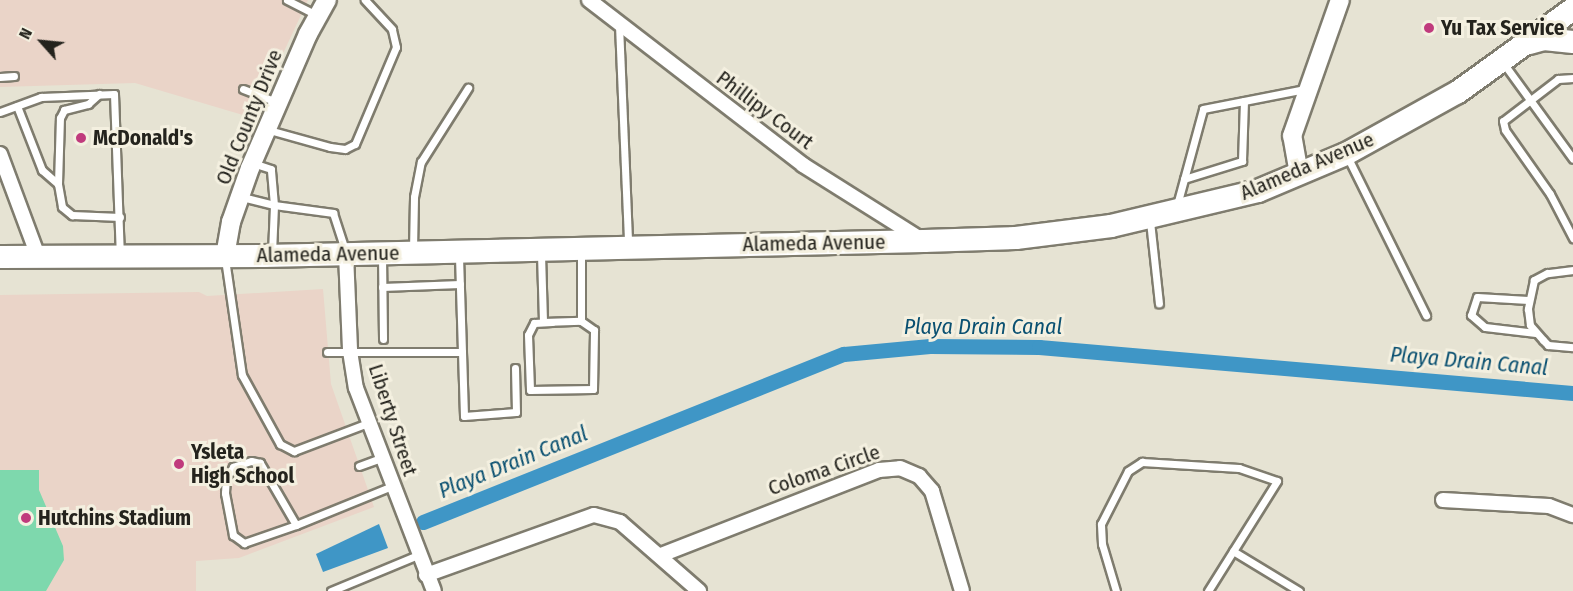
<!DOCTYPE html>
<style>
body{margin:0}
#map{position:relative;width:1573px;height:591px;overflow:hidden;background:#e6e3d3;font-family:"Fira Sans Condensed",sans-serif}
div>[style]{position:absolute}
.education>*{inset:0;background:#ead4c8}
.green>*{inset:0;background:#7ed8ad}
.water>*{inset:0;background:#3f96c6}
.canal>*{height:15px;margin:-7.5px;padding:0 7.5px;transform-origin:7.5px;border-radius:7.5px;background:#3f96c6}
.roads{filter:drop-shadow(2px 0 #7f7c6e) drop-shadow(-2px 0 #7f7c6e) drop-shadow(0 2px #7f7c6e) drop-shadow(0 -2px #7f7c6e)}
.service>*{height:7px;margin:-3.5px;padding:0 3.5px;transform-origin:3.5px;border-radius:3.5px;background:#fff}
.minor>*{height:14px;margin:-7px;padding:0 7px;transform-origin:7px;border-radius:7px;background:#fff}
.tertiary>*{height:18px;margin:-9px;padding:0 9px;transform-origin:9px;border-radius:9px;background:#fff}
.primary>*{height:22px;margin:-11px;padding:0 11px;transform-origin:11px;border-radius:11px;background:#fff}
.dots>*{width:16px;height:16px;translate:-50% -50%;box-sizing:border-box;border:3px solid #f4f0e0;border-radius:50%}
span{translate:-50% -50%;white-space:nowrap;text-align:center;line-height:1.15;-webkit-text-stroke:6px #f4f0e0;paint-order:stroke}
.poi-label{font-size:21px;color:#24231d;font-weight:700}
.left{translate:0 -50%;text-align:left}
.street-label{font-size:21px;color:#24231d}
.water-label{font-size:22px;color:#0a5071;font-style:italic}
.north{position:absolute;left:12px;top:12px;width:60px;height:60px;-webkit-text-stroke:4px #f4f0e0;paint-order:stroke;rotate:297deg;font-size:16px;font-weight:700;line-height:24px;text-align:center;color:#24231d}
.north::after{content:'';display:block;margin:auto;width:21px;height:27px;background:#24231d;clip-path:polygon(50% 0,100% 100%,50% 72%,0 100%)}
</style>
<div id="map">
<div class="education">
<div style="clip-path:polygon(0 0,308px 0,253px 118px,135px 83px,0 87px)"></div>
<div style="clip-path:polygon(323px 289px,331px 384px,374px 507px,239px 558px,196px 561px,196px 591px,0 591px,0 295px,199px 292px,207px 296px)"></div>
</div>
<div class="green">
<div style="clip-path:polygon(0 470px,39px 470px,39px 490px,63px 546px,64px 560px,46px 591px,0 591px)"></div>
</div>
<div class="water">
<div style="clip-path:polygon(379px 524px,388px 548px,323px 572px,316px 554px)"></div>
</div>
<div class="canal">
<div style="left:423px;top:522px;width:453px;rotate:-21.8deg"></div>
<div style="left:844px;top:354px;width:86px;rotate:-5.3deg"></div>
<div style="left:930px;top:346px;width:109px;rotate:0.5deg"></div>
<div style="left:1039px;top:347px;width:536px;rotate:4.92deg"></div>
</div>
<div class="roads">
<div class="service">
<div style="left:287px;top:0;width:34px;rotate:27deg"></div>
<div style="left:619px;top:25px;width:218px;rotate:87.6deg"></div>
<div style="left:1504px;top:64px;width:117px;rotate:54deg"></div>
<div style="left:0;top:77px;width:14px;rotate:-4deg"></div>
<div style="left:1573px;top:78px;width:15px;rotate:176deg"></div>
<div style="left:1558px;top:79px;width:69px;rotate:142.6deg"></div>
<div style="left:1503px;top:121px;width:9px;rotate:77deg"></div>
<div style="left:1505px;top:130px;width:78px;rotate:54.9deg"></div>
<div style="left:1550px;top:194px;width:50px;rotate:62.4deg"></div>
<div style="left:243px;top:89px;width:36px;rotate:21deg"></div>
<div style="left:17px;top:106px;width:69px;rotate:68.7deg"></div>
<div style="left:42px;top:170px;width:21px;rotate:41deg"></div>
<div style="left:58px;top:184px;width:23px;rotate:80deg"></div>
<div style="left:62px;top:207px;width:13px;rotate:39deg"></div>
<div style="left:72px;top:215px;width:48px;rotate:2.4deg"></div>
<div style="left:0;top:112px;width:44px;rotate:-20.1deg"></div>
<div style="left:41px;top:97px;width:73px;rotate:-2.4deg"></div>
<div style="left:114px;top:94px;width:160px;rotate:87.9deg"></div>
<div style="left:269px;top:130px;width:63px;rotate:15.6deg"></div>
<div style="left:330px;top:147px;width:15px;rotate:8deg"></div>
<div style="left:345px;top:149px;width:11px;rotate:-27deg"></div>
<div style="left:355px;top:144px;width:105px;rotate:-67.1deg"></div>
<div style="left:396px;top:47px;width:18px;rotate:-103deg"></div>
<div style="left:392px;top:29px;width:40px;rotate:-133deg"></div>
<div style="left:1347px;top:156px;width:178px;rotate:63.6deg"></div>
<div style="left:1184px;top:179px;width:61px;rotate:-17.2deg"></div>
<div style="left:1242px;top:161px;width:60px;rotate:-88.1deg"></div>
<div style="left:58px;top:184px;width:66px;rotate:-88.3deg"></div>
<div style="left:60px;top:118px;width:9px;rotate:-63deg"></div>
<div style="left:64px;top:110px;width:25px;rotate:-14deg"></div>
<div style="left:88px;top:104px;width:15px;rotate:-42deg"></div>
<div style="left:242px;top:197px;width:33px;rotate:14deg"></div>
<div style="left:274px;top:205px;width:36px;rotate:-95deg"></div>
<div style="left:271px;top:169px;width:19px;rotate:-162deg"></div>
<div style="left:1177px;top:205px;width:99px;rotate:-74.8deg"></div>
<div style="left:1203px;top:109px;width:104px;rotate:-11.1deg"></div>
<div style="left:1150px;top:221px;width:83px;rotate:83.8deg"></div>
<div style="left:413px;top:250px;width:53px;rotate:-88.9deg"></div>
<div style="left:414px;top:197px;width:36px;rotate:-79deg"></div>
<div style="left:421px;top:162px;width:88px;rotate:-57.6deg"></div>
<div style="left:272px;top:253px;width:48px;rotate:-87.6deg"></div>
<div style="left:274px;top:205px;width:60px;rotate:7.7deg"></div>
<div style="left:333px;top:213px;width:40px;rotate:72deg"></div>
<div style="left:541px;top:254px;width:68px;rotate:88.3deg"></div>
<div style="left:543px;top:322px;width:38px;rotate:-2deg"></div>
<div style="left:581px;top:321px;width:69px;rotate:-90deg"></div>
<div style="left:382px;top:255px;width:84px;rotate:89.3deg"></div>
<div style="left:225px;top:259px;width:117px;rotate:81.7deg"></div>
<div style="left:242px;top:375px;width:79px;rotate:61.2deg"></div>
<div style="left:280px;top:444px;width:16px;rotate:27deg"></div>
<div style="left:294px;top:451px;width:79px;rotate:-20.7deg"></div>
<div style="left:1573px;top:270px;width:26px;rotate:173deg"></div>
<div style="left:1547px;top:273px;width:15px;rotate:152deg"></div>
<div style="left:1534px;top:280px;width:30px;rotate:102deg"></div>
<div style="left:1528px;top:309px;width:16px;rotate:83deg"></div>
<div style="left:1530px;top:325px;width:20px;rotate:49deg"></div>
<div style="left:1543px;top:340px;width:7px;rotate:45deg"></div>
<div style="left:1548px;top:345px;width:25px;rotate:5deg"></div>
<div style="left:382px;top:287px;width:78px;rotate:-2.2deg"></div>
<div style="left:1528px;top:300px;width:51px;rotate:-176.6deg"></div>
<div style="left:1477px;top:297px;width:19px;rotate:108deg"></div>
<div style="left:1471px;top:315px;width:18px;rotate:41deg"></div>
<div style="left:1485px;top:327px;width:51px;rotate:6.7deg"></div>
<div style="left:552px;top:322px;width:18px;rotate:177deg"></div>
<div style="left:534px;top:323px;width:13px;rotate:117deg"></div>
<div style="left:528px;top:335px;width:55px;rotate:87.9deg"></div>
<div style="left:530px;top:390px;width:63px;rotate:-0.9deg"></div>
<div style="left:593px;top:389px;width:59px;rotate:-89deg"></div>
<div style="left:594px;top:330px;width:16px;rotate:-145deg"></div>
<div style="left:327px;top:352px;width:135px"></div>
<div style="left:462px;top:352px;width:96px;rotate:-91.8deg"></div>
<div style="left:462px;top:352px;width:64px;rotate:88.2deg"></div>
<div style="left:464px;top:416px;width:52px;rotate:-4.4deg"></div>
<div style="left:516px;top:412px;width:44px;rotate:-91.3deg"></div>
<div style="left:359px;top:466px;width:23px;rotate:-20deg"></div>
<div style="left:296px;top:525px;width:72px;rotate:-120.1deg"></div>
<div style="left:260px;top:463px;width:9px;rotate:-167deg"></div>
<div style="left:251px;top:461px;width:19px;rotate:162deg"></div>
<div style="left:233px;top:467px;width:13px;rotate:122deg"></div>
<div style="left:226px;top:478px;width:15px;rotate:94deg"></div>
<div style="left:225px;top:493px;width:43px;rotate:79.2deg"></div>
<div style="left:233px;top:535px;width:14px;rotate:36deg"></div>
<div style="left:244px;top:543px;width:55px;rotate:-19.1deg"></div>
<div style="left:296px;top:525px;width:104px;rotate:-22.1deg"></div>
<div style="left:1233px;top:551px;width:77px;rotate:31.2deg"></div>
<div style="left:331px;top:591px;width:94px;rotate:-22.5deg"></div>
<div style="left:1116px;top:591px;width:49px;rotate:-106.6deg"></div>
<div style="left:1102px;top:544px;width:20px;rotate:-93deg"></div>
<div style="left:1101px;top:524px;width:59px;rotate:-63deg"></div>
<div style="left:1128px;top:471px;width:17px;rotate:-33deg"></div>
<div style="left:1142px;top:462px;width:97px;rotate:3.5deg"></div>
<div style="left:1239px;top:468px;width:40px;rotate:18.9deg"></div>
<div style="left:1277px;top:481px;width:130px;rotate:122.1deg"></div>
</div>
<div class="minor">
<div style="left:589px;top:0;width:270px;rotate:37.6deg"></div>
<div style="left:803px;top:165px;width:141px;rotate:32.2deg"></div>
<div style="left:0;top:154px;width:109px;rotate:69.6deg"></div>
<div style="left:346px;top:254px;width:97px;rotate:87.6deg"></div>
<div style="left:350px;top:351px;width:37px;rotate:81deg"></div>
<div style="left:356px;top:388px;width:217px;rotate:69deg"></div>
<div style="left:1443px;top:500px;width:106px;rotate:3.2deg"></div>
<div style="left:1549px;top:506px;width:26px;rotate:21deg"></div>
<div style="left:661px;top:555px;width:234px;rotate:-21.3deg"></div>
<div style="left:879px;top:470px;width:21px;rotate:-5deg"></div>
<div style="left:900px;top:468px;width:21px;rotate:23deg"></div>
<div style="left:919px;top:476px;width:20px;rotate:49deg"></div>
<div style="left:932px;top:491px;width:104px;rotate:73.3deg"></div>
<div style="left:426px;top:575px;width:178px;rotate:-19.7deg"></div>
<div style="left:594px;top:515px;width:27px;rotate:15deg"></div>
<div style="left:620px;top:522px;width:105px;rotate:41.1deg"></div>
</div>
<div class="tertiary">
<div style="left:1299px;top:174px;width:39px;rotate:-100deg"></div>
<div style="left:1292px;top:136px;width:144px;rotate:-70.6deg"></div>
<div style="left:225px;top:256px;width:35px;rotate:-80deg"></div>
<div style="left:231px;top:222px;width:57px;rotate:-70.6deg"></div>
<div style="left:250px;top:168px;width:146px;rotate:-66.6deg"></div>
<div style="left:308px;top:34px;width:39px;rotate:-61deg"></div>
</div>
<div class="primary">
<div style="left:1529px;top:43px;width:16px;rotate:-15deg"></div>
<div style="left:1544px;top:39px;width:29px;rotate:6deg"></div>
<div style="left:0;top:257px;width:264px;rotate:-0.2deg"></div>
<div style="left:264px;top:256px;width:660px;rotate:-1.3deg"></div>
<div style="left:924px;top:241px;width:92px;rotate:-1.9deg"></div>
<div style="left:1016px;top:238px;width:96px;rotate:-7.2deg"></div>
<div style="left:1111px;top:226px;width:151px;rotate:-13.4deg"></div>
<div style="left:1258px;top:191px;width:95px;rotate:-22.8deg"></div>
<div style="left:1346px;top:154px;width:128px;rotate:-29deg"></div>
<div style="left:1458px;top:92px;width:142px;rotate:-35.8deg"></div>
</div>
</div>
<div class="dots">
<div style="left:1429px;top:28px;background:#c03b7d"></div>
<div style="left:81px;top:138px;background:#c03b7d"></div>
<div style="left:179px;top:464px;background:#c03b7d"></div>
<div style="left:26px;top:518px;background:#c03b7d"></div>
</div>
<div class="poi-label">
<span class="left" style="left:1441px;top:28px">Yu Tax Service</span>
<span class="left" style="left:93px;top:138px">McDonald's</span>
<span class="left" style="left:191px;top:464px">Ysleta<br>High School</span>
<span class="left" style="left:38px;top:518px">Hutchins Stadium</span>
</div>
<div class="street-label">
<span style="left:765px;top:110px;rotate:37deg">Phillipy Court</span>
<span style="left:249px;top:117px;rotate:-68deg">Old County Drive</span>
<span style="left:1307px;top:166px;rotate:-23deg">Alameda Avenue</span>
<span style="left:814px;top:243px;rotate:-1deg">Alameda Avenue</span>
<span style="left:328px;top:254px;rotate:-1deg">Alameda Avenue</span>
<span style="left:393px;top:420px;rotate:72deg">Liberty Street</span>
<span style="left:824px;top:470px;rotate:-19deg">Coloma Circle</span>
</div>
<div class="water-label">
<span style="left:983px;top:327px">Playa Drain Canal</span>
<span style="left:1469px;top:361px;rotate:5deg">Playa Drain Canal</span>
<span style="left:513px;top:462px;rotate:-22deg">Playa Drain Canal</span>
</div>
<div class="north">N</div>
</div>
